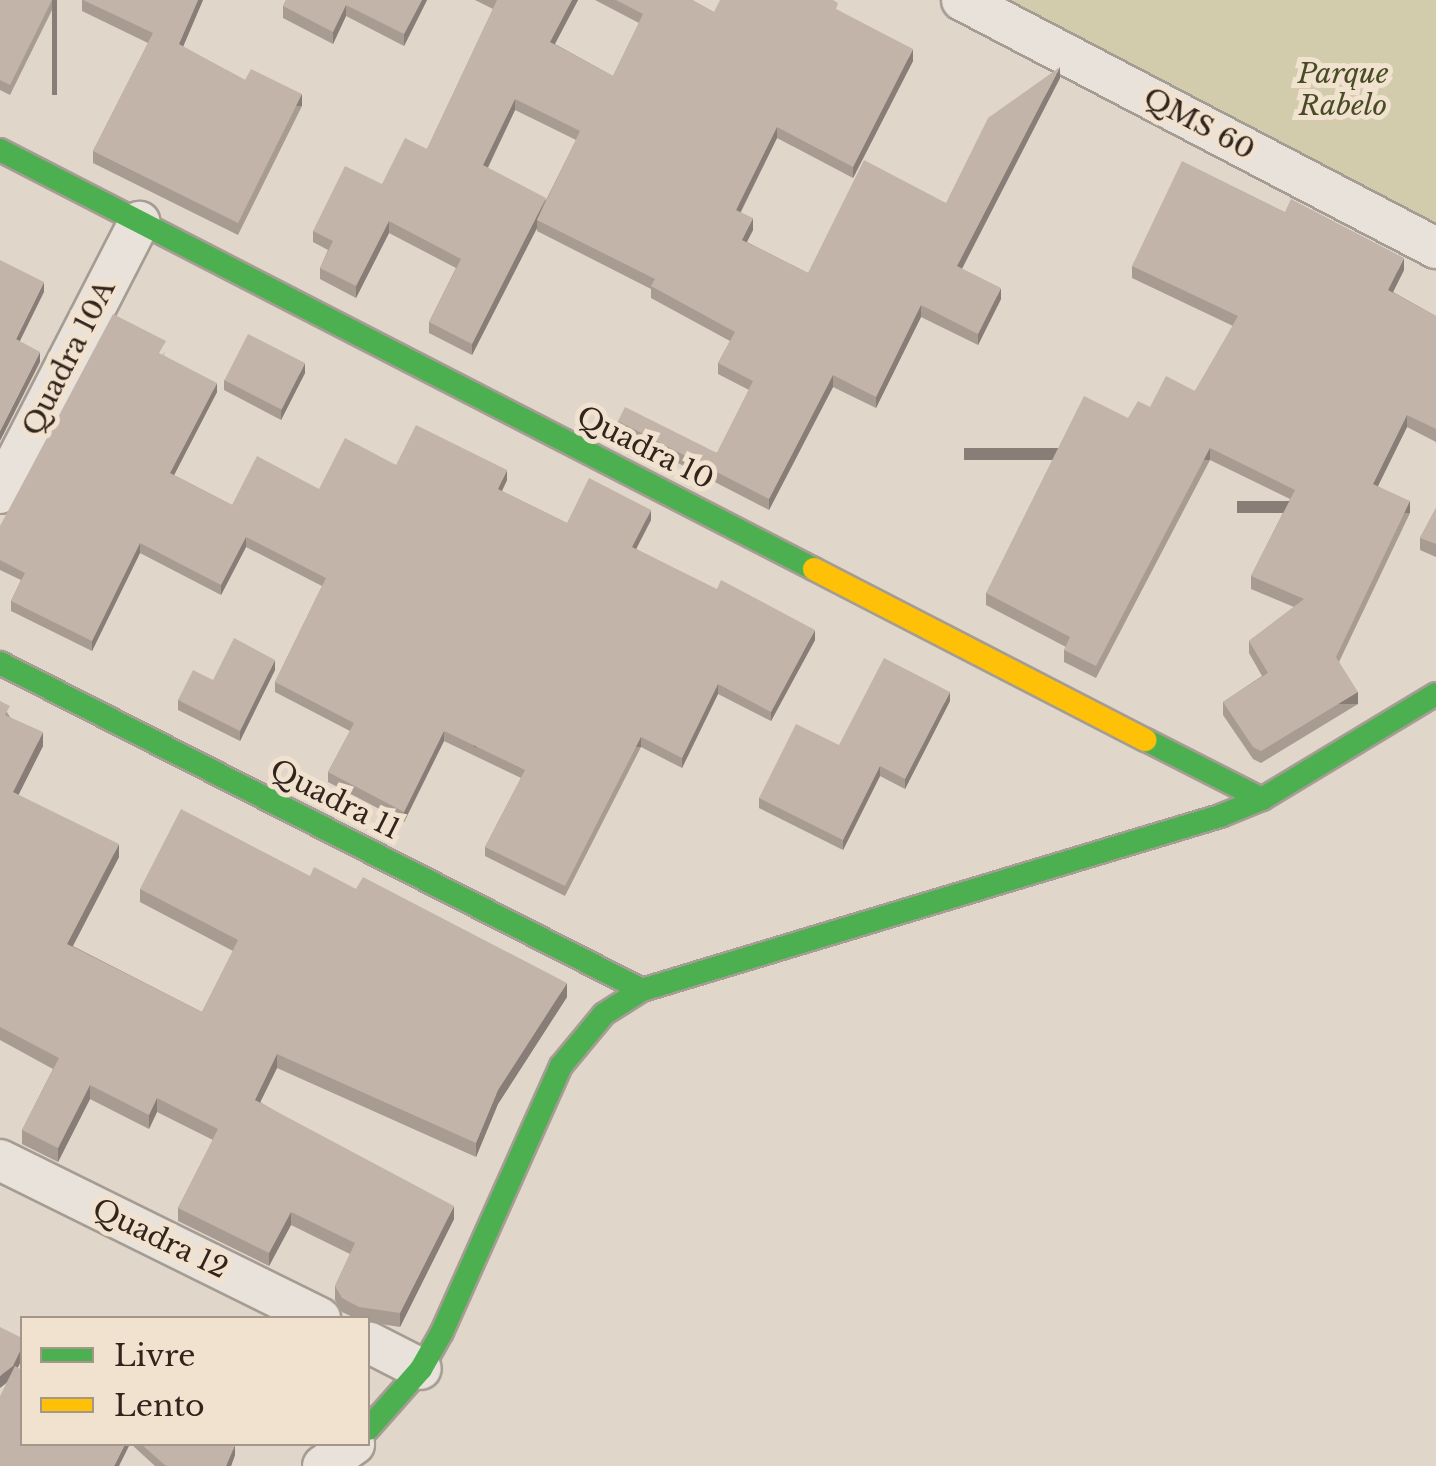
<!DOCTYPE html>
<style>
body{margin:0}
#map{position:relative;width:1436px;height:1466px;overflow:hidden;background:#e0d6c9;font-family:"Libre Baskerville",serif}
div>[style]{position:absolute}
.green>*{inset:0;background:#d2ccad}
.roads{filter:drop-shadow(2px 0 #a59c93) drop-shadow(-2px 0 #a59c93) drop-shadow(0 2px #a59c93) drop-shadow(0 -2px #a59c93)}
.street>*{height:40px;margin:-20px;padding:0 20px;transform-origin:20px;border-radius:20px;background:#e8e2da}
.fast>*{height:22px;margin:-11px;padding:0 11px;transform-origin:11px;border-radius:11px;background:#4caf50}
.slow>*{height:22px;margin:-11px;padding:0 11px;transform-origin:11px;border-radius:11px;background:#ffc107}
.wall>*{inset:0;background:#a89b92}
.shaded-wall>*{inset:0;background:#887e77;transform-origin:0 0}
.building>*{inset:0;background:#c3b4aa;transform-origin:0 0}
span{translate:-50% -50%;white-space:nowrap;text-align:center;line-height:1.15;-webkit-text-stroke:10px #f1e2cf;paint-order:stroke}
.park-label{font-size:28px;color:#484c25;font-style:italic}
.street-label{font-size:28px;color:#31241d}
.legend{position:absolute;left:20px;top:1316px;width:350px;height:130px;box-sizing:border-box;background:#f1e2cf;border:2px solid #a49688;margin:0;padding:12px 18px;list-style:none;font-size:30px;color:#31241d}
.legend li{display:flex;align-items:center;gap:20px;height:50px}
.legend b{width:50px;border:2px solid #a49688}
</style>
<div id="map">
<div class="green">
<div style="clip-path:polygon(974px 0,1436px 0,1436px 239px)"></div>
</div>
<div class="roads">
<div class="street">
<div style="left:962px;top:0;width:535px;rotate:27.62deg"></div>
<div style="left:0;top:493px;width:305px;rotate:-62.8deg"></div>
<div style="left:0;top:1160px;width:357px;rotate:26.3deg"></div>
<div style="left:368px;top:1342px;width:59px;rotate:27deg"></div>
<div style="left:323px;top:1466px;width:38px;rotate:-35deg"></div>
</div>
<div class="fast">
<div style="left:0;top:150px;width:916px;rotate:27.24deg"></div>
<div style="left:0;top:663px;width:720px;rotate:26.99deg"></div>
<div style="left:1146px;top:740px;width:130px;rotate:27deg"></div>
<div style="left:368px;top:1429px;width:80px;rotate:-48.5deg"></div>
<div style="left:421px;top:1369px;width:43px;rotate:-60.4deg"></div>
<div style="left:442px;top:1332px;width:291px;rotate:-65.9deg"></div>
<div style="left:561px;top:1066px;width:67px;rotate:-50.4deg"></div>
<div style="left:604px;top:1014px;width:45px;rotate:-32.3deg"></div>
<div style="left:642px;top:990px;width:604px;rotate:-16.75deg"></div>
<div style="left:1220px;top:816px;width:45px;rotate:-22deg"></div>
<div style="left:1262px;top:799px;width:203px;rotate:-31.1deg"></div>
</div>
<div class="slow">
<div style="left:814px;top:569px;width:373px;rotate:27.3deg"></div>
</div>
</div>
<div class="wall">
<div style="clip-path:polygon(0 0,57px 0,10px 95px,0 90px)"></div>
<div style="clip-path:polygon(82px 0,203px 0,183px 47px,245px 80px,302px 106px,238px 235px,93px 163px,93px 151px,148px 43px,82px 11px)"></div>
<div style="clip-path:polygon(286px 0,427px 0,404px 46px,346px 16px,333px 44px,283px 18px,283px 6px)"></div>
<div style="clip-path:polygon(evenodd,475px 0,578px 0,555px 44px,613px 76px,639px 23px,595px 0,692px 0,714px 12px,838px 10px,913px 61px,853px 178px,777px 138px,741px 212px,753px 230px,747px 242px,808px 273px,946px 203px,1060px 78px,962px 269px,1001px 299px,978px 345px,921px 317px,876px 408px,833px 387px,769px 510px,618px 432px,618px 421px,717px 453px,749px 390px,718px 374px,718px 363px,730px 341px,651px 298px,651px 289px,537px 231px,537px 228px,472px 355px,429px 333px,429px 322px,456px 268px,389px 233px,356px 298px,320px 279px,320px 268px,328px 250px,313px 242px,313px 231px,382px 184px,427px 149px,493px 9px,475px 0,515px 110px,576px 140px,546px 200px,488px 168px,515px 110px)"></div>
<div style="clip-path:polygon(1132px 266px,1404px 270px,1393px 292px,1436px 316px,1436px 442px,1407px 427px,1378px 486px,1410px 513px,1339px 662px,1358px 704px,1261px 763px,1253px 759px,1223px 715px,1223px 702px,1262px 676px,1249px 653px,1249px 641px,1294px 607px,1251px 589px,1251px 576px,1290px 499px,1210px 460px,1096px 678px,1064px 662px,1064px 650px,1066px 647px,986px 605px,986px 593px,1128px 418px,1150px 407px,1195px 391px,1233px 326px,1132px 278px)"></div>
<div style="clip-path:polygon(166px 351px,163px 355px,217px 392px,174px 475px,232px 505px,319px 489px,396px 465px,507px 480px,502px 491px,567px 523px,651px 520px,636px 549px,815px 640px,771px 721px,718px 694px,682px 768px,641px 747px,565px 896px,485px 856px,485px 847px,521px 778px,444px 741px,404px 822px,328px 782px,328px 772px,350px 731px,275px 692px,275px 682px,322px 586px,246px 547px,221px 595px,140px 553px,92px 651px,11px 611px,11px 601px,21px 580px,0 570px,0 526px)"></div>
<div style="clip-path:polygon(305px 373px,281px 420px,224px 390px,224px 380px)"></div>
<div style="clip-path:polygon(1436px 508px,1436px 557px,1420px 550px,1420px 538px)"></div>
<div style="clip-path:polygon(275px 670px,240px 741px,178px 710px,178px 700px,213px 680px)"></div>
<div style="clip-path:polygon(0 701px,10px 717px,43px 746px,18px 795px,119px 857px,73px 946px,202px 1012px,233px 951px,140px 902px,140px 889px,310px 876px,567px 997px,498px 1104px,476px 1157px,277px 1068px,260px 1102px,454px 1219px,400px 1327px,368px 1322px,368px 1318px,355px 1318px,342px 1312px,335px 1300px,335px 1286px,350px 1254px,291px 1225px,269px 1266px,178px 1221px,178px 1208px,213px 1140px,157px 1112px,149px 1129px,90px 1099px,58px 1162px,22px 1144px,22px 1130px,53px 1069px,0 1040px)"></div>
<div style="clip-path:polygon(950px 701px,905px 789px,880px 776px,843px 850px,759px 808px,759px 798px,839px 745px)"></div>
<div style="clip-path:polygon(131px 1444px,231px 1444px,235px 1455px,231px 1466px,155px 1466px)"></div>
</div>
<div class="shaded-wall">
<div style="left:52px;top:0;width:5px;height:95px"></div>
<div style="clip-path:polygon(198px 0,203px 0,179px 56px,179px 44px)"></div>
<div style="clip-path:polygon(422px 0,427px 0,404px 46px,404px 34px)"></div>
<div style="clip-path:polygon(572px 0,578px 0,550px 53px,550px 42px)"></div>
<div style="clip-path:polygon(346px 5px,346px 16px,333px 44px,333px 32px)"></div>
<div style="clip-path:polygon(913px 49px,913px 61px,853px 178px,853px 167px)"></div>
<div style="clip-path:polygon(1060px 67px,1060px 78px,957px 278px,957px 266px)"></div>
<div style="left:302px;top:94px;width:12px;height:144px;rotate:90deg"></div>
<div style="clip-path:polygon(515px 99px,515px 110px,483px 177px,483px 165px)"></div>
<div style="clip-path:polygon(777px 127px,777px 138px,736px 221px,736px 210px)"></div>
<div style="clip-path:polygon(546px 198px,537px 220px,537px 228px,472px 355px,472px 344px)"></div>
<div style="clip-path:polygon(753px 218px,753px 230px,742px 251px,742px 240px)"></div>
<div style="clip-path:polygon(389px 221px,389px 233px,356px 298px,356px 286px)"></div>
<div style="clip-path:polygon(1404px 258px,1404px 270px,1388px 302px,1388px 290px)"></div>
<div style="clip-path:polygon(44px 282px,44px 292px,16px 349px,16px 339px)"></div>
<div style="clip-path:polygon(1001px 288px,1001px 299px,978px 345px,978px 334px)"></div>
<div style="clip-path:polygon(921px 305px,921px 317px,876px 408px,876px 397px)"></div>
<div style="clip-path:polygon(40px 352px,40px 362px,0 441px,0 431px)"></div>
<div style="clip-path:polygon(305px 363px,305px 373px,281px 420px,281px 411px)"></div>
<div style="clip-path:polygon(833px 375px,833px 387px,769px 510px,769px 499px)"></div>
<div style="clip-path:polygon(217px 383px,217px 392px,170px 483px,170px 473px)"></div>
<div style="clip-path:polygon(1407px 415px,1407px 427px,1373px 496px,1373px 484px)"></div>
<div style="left:1210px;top:448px;width:12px;height:246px;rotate:90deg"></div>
<div style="clip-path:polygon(507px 470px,507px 480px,498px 499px,498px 489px)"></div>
<div style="left:1410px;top:501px;width:12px;height:173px;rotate:90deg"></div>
<div style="clip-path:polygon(651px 510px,651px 520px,632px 557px,632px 547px)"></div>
<div style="clip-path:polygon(246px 537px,246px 547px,221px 595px,221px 585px)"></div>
<div style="clip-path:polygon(140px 543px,140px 553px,92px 651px,92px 641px)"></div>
<div style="clip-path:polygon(815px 630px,815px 640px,771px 721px,771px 712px)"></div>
<div style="clip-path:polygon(275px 660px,275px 670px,240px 741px,240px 731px)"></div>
<div style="clip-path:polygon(718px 684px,718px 694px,682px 768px,682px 758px)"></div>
<div style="clip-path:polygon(950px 692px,950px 701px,905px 789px,905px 779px)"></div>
<div style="left:1358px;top:692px;width:12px;height:114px;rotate:90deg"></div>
<div style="clip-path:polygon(444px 731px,444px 741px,404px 822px,404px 812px)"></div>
<div style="clip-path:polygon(43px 732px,43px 746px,13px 806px,13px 792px)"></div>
<div style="left:641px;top:737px;width:10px;height:167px;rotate:90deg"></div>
<div style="clip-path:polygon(880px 766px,880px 776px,843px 850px,843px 840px)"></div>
<div style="clip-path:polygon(119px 844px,119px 857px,67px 957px,67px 944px)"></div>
<div style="clip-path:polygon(567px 983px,567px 997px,498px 1104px,476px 1157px,476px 1143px,498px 1090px)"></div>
<div style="clip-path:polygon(277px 1054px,277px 1068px,255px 1113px,255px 1100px)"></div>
<div style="clip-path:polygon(90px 1085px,90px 1099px,58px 1162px,58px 1148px)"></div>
<div style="clip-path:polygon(157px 1098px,157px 1112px,149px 1129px,149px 1115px)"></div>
<div style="clip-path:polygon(454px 1206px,454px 1219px,400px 1327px,400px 1313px)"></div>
<div style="clip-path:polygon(291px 1212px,291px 1225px,269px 1266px,269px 1253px)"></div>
<div style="clip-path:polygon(22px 1347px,22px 1359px,13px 1378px,0 1388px,0 1376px)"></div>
<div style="clip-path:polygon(125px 1444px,130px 1444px,119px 1466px,114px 1466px)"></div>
<div style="clip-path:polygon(235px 1445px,235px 1455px,231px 1466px,226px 1466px)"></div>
</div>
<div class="building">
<div style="clip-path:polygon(0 0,52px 0,10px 85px,0 80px)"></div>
<div style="clip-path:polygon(83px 0,198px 0,179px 44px,245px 80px,251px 69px,302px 94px,238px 223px,93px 151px,153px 33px)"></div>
<div style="clip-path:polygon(286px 0,422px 0,404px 34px,346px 5px,333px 32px,283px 6px)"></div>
<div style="clip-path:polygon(497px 0,572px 0,550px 42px,613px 76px,643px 14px,616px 0,692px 0,714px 12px,720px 0,833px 0,838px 3px,836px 9px,913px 49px,853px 167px,777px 127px,736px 210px,753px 218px,742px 240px,808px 273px,864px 160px,946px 203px,988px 118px,1060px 67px,957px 266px,1001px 288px,978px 334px,921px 305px,876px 397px,833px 375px,769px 499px,618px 421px,625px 407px,717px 453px,753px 381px,718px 363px,735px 332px,651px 286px,655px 279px,537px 220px,580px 131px,515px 99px,483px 165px,546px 198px,472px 344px,429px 322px,461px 259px,389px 221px,356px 286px,320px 268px,333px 241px,313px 231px,345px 166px,382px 184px,405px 138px,427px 149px)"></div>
<div style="clip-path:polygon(1182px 161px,1285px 212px,1291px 199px,1404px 258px,1388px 290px,1436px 316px,1436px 429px,1407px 415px,1373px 484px,1410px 501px,1336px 657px,1358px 692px,1261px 751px,1253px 747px,1223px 702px,1268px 673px,1249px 641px,1304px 599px,1251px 576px,1295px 490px,1210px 448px,1096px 666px,1064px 650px,1070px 637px,986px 593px,1084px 396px,1128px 418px,1138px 401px,1150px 407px,1166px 376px,1195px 391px,1238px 316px,1132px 266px)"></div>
<div style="clip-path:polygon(0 260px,44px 282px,16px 339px,40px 352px,0 431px)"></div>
<div style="clip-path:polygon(113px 314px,166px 341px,159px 353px,217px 383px,170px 473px,232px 505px,257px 456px,319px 489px,345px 438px,396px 465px,416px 425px,507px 470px,498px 489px,567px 523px,589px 478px,651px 510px,632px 547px,717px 589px,721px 580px,815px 630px,771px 712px,718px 684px,682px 758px,641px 737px,565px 886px,485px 847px,525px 770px,444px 731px,404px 812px,328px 772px,354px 723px,275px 682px,326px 578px,246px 537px,221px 585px,140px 543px,92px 641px,11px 601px,25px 573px,0 560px,0 526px)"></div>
<div style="left:248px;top:334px;width:64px;height:52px;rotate:27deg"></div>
<div style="clip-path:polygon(1436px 508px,1436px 544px,1420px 538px)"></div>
<div style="clip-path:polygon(234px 638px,275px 660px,240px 731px,178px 700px,193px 670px,213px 680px)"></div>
<div style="clip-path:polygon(884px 658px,950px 692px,905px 779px,880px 766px,843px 840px,759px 798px,796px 724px,839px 745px)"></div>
<div style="clip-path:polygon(0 701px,10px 706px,5px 715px,43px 732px,13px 792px,119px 844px,67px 944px,202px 1012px,238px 940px,140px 889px,181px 809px,310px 876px,314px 867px,356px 889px,363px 877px,567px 983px,498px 1090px,476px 1143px,277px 1054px,255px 1100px,454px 1206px,400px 1313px,359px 1307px,342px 1298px,335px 1286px,355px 1243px,291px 1212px,269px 1253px,178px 1208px,218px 1129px,157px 1098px,149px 1115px,90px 1085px,58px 1148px,22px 1130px,59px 1058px,0 1027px)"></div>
<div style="clip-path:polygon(0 1327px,22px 1338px,22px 1347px,13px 1366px,0 1376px)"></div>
<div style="clip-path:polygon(15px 1366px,22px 1370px,22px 1444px,125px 1444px,114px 1466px,0 1466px,0 1396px)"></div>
<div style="clip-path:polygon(141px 1444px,231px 1444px,235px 1445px,226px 1466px,166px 1466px)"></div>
</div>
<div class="park-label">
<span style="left:1343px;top:90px">Parque<br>Rabelo</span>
</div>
<div class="street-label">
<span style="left:1199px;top:124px;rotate:28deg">QMS 60</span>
<span style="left:69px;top:358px;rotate:-63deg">Quadra 10A</span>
<span style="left:645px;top:448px;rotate:27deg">Quadra 10</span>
<span style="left:335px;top:800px;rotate:27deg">Quadra 11</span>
<span style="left:160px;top:1239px;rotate:26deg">Quadra 12</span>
</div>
<ul class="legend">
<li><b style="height:12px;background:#4caf50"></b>Livre</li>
<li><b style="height:12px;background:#ffc107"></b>Lento</li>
</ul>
</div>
